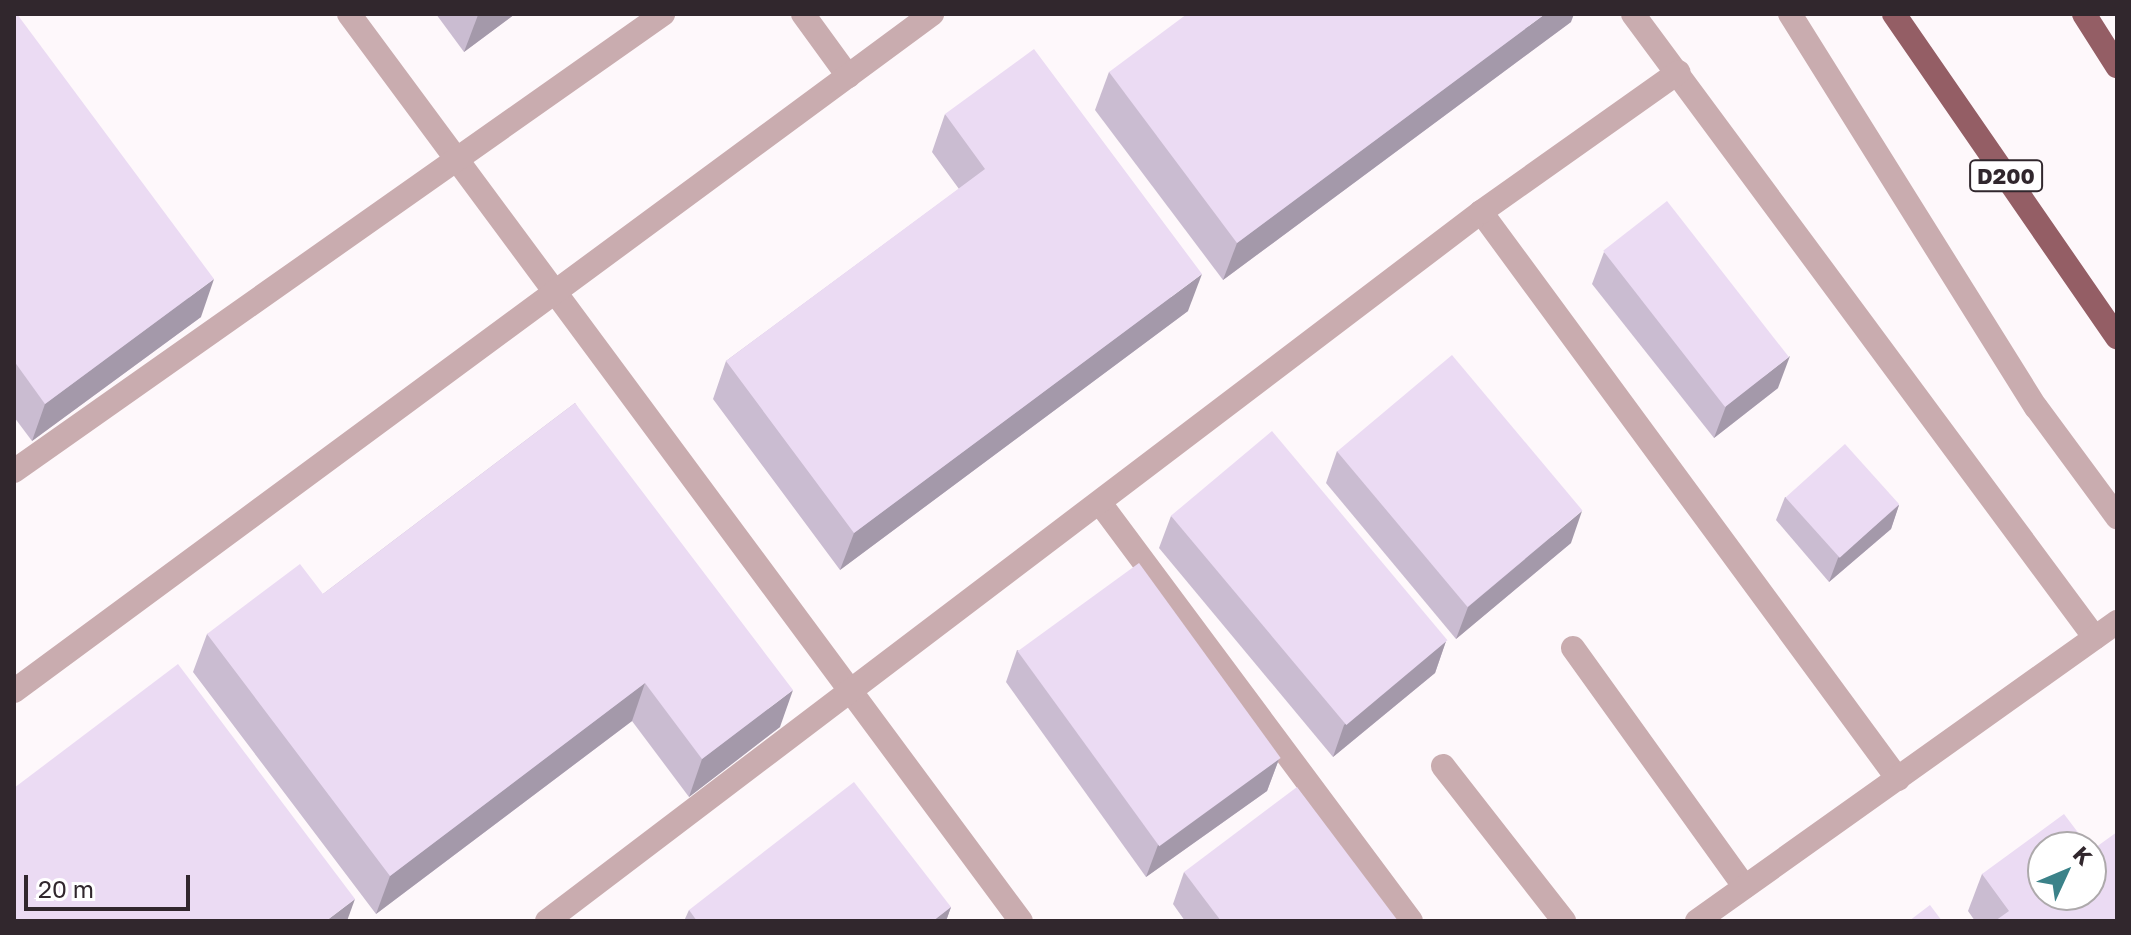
<!DOCTYPE html>
<style>
body{margin:0}
#map{position:relative;width:2131px;height:935px;overflow:hidden;background:#fef8fb;font-family:"Golos Text",sans-serif}
div>[style]{position:absolute}
.service>*{height:24px;margin:-12px;padding:0 12px;transform-origin:12px;border-radius:12px;background:#c9acaf}
.minor>*{height:24px;margin:-12px;padding:0 12px;transform-origin:12px;border-radius:12px;background:#c9acaf}
.trunk>*{height:24px;margin:-12px;padding:0 12px;transform-origin:12px;border-radius:12px;background:#945e65}
.wall>*{inset:0;background:#cabcd1}
.shaded-wall>*{inset:0;background:#a499aa}
.building>*{inset:0;background:#ebdbf3;transform-origin:0 0}
span{translate:-50% -50%;white-space:nowrap;text-align:center;line-height:1.15;-webkit-text-stroke:7px #fff;paint-order:stroke}
.shield-label span{padding:2px 6px;background:#fff;border:2px solid;border-radius:6px;-webkit-text-stroke-width:0}
.shield-label{font-size:22px;color:#31272d;font-weight:700}
.frame{position:absolute;inset:0;border:16px solid #31272d;pointer-events:none}
.north{position:absolute;left:2027px;top:831px;width:80px;height:80px;box-sizing:border-box;background:#fff;border:2px solid #ada9ab;border-radius:50%;rotate:46deg;font-size:22px;font-weight:700;line-height:32px;text-align:center;color:#31272d}
.north::after{content:'';display:block;margin:auto;width:28px;height:36px;background:#3b8289;clip-path:polygon(50% 0,100% 100%,50% 72%,0 100%)}
.scale{position:absolute;left:24px;top:875px;width:166px;height:36px;box-sizing:border-box;border:4px solid #31272d;border-top:0;padding-left:10px;font-size:24px;line-height:28px;white-space:nowrap;color:#31272d;-webkit-text-stroke:6px #fff;paint-order:stroke}
</style>
<div id="map">
<div class="service">
<div style="left:1481px;top:212px;width:704px;rotate:53.67deg"></div>
<div style="left:1100px;top:503px;width:521px;rotate:53.35deg"></div>
<div style="left:1573px;top:648px;width:294px;rotate:54.3deg"></div>
<div style="left:1443px;top:766px;width:197px;rotate:52deg"></div>
</div>
<div class="minor">
<div style="left:349px;top:14px;width:1129px;rotate:53.47deg"></div>
<div style="left:803px;top:14px;width:77px;rotate:54deg"></div>
<div style="left:1633px;top:14px;width:776px;rotate:53.48deg"></div>
<div style="left:1790px;top:14px;width:464px;rotate:58deg"></div>
<div style="left:2036px;top:407px;width:137px;rotate:53.6deg"></div>
<div style="left:14px;top:471px;width:794px;rotate:-35.15deg"></div>
<div style="left:14px;top:691px;width:1141px;rotate:-36.41deg"></div>
<div style="left:547px;top:921px;width:1173px;rotate:-37.2deg"></div>
<div style="left:1481px;top:212px;width:242px;rotate:-35.3deg"></div>
<div style="left:1697px;top:921px;width:516px;rotate:-35.45deg"></div>
</div>
<div class="trunk">
<div style="left:1894px;top:14px;width:393px;rotate:55.4deg"></div>
<div style="left:2084px;top:14px;width:62px;rotate:57.6deg"></div>
</div>
<div class="wall">
<div style="clip-path:polygon(14px 14px,201px 317px,32px 441px,14px 417px)"></div>
<div style="clip-path:polygon(436px 14px,515px 14px,464px 52px)"></div>
<div style="clip-path:polygon(1571px 22px,1223px 280px,1095px 110px,1109px 72px)"></div>
<div style="clip-path:polygon(945px 114px,1188px 311px,840px 570px,713px 399px,726px 361px,959px 189px,932px 152px)"></div>
<div style="clip-path:polygon(1604px 252px,1778px 388px,1714px 438px,1592px 284px)"></div>
<div style="clip-path:polygon(575px 403px,780px 727px,689px 797px,632px 721px,376px 914px,193px 672px,207px 634px,323px 594px)"></div>
<div style="clip-path:polygon(1337px 451px,1571px 543px,1456px 639px,1326px 483px)"></div>
<div style="clip-path:polygon(1785px 497px,1899px 505px,1891px 529px,1829px 582px,1776px 520px)"></div>
<div style="clip-path:polygon(1171px 516px,1446px 641px,1435px 673px,1333px 757px,1159px 548px)"></div>
<div style="clip-path:polygon(1017px 650px,1279px 759px,1267px 791px,1146px 877px,1006px 682px)"></div>
<div style="clip-path:polygon(2092px 850px,2117px 921px,1975px 921px,1968px 911px,1982px 874px)"></div>
<div style="clip-path:polygon(1184px 872px,1398px 921px,1185px 921px,1173px 904px)"></div>
<div style="clip-path:polygon(951px 907px,946px 921px,684px 921px,689px 910px)"></div>
</div>
<div class="shaded-wall">
<div style="clip-path:polygon(479px 14px,515px 14px,464px 52px,478px 15px)"></div>
<div style="clip-path:polygon(1545px 14px,1574px 14px,1571px 22px,1223px 280px,1237px 243px)"></div>
<div style="clip-path:polygon(1202px 274px,1188px 311px,840px 570px,854px 533px)"></div>
<div style="clip-path:polygon(214px 279px,201px 317px,32px 441px,45px 404px)"></div>
<div style="clip-path:polygon(1790px 356px,1778px 388px,1714px 438px,1726px 406px)"></div>
<div style="clip-path:polygon(1899px 505px,1891px 529px,1829px 582px,1838px 558px)"></div>
<div style="clip-path:polygon(1582px 511px,1571px 543px,1456px 639px,1468px 607px)"></div>
<div style="clip-path:polygon(1446px 641px,1435px 673px,1333px 757px,1344px 725px)"></div>
<div style="clip-path:polygon(645px 683px,632px 721px,376px 914px,390px 876px)"></div>
<div style="clip-path:polygon(793px 690px,780px 727px,689px 797px,702px 759px)"></div>
<div style="clip-path:polygon(1279px 759px,1267px 791px,1146px 877px,1158px 845px)"></div>
<div style="clip-path:polygon(355px 899px,347px 921px,326px 921px)"></div>
<div style="clip-path:polygon(951px 907px,946px 921px,933px 921px)"></div>
</div>
<div class="building">
<div style="clip-path:polygon(14px 14px,17px 14px,214px 279px,45px 404px,14px 361px)"></div>
<div style="clip-path:polygon(1187px 14px,1545px 14px,1237px 243px,1109px 72px)"></div>
<div style="clip-path:polygon(1034px 49px,1202px 274px,854px 533px,726px 361px,985px 169px,945px 114px)"></div>
<div style="left:1667px;top:201px;width:198px;height:81px;rotate:52deg"></div>
<div style="left:1452px;top:355px;width:203px;height:150px;rotate:50deg"></div>
<div style="clip-path:polygon(575px 403px,793px 690px,702px 759px,645px 683px,390px 876px,207px 634px,300px 564px,323px 594px)"></div>
<div style="left:1272px;top:431px;width:273px;height:132px;rotate:50deg"></div>
<div style="left:1845px;top:444px;width:81px;height:80px;rotate:48deg"></div>
<div style="left:1139px;top:563px;width:241px;height:150px;rotate:54deg"></div>
<div style="clip-path:polygon(178px 664px,355px 899px,326px 921px,14px 921px,14px 788px)"></div>
<div style="clip-path:polygon(854px 782px,951px 907px,933px 921px,697px 921px,689px 910px)"></div>
<div style="clip-path:polygon(1297px 787px,1398px 921px,1221px 921px,1184px 872px)"></div>
<div style="clip-path:polygon(2064px 814px,2089px 847px,2043px 847px,2043px 895px,2091px 895px,2091px 849px,2092px 850px,2117px 832px,2117px 921px,1995px 921px,2009px 911px,1982px 874px)"></div>
<div style="clip-path:polygon(1930px 905px,1942px 921px,1909px 921px)"></div>
</div>
<div class="shield-label">
<span style="left:2006px;top:176px">D200</span>
</div>
<div class="frame"></div>
<div class="north">K</div>
<div class="scale">20 m</div>
</div>
